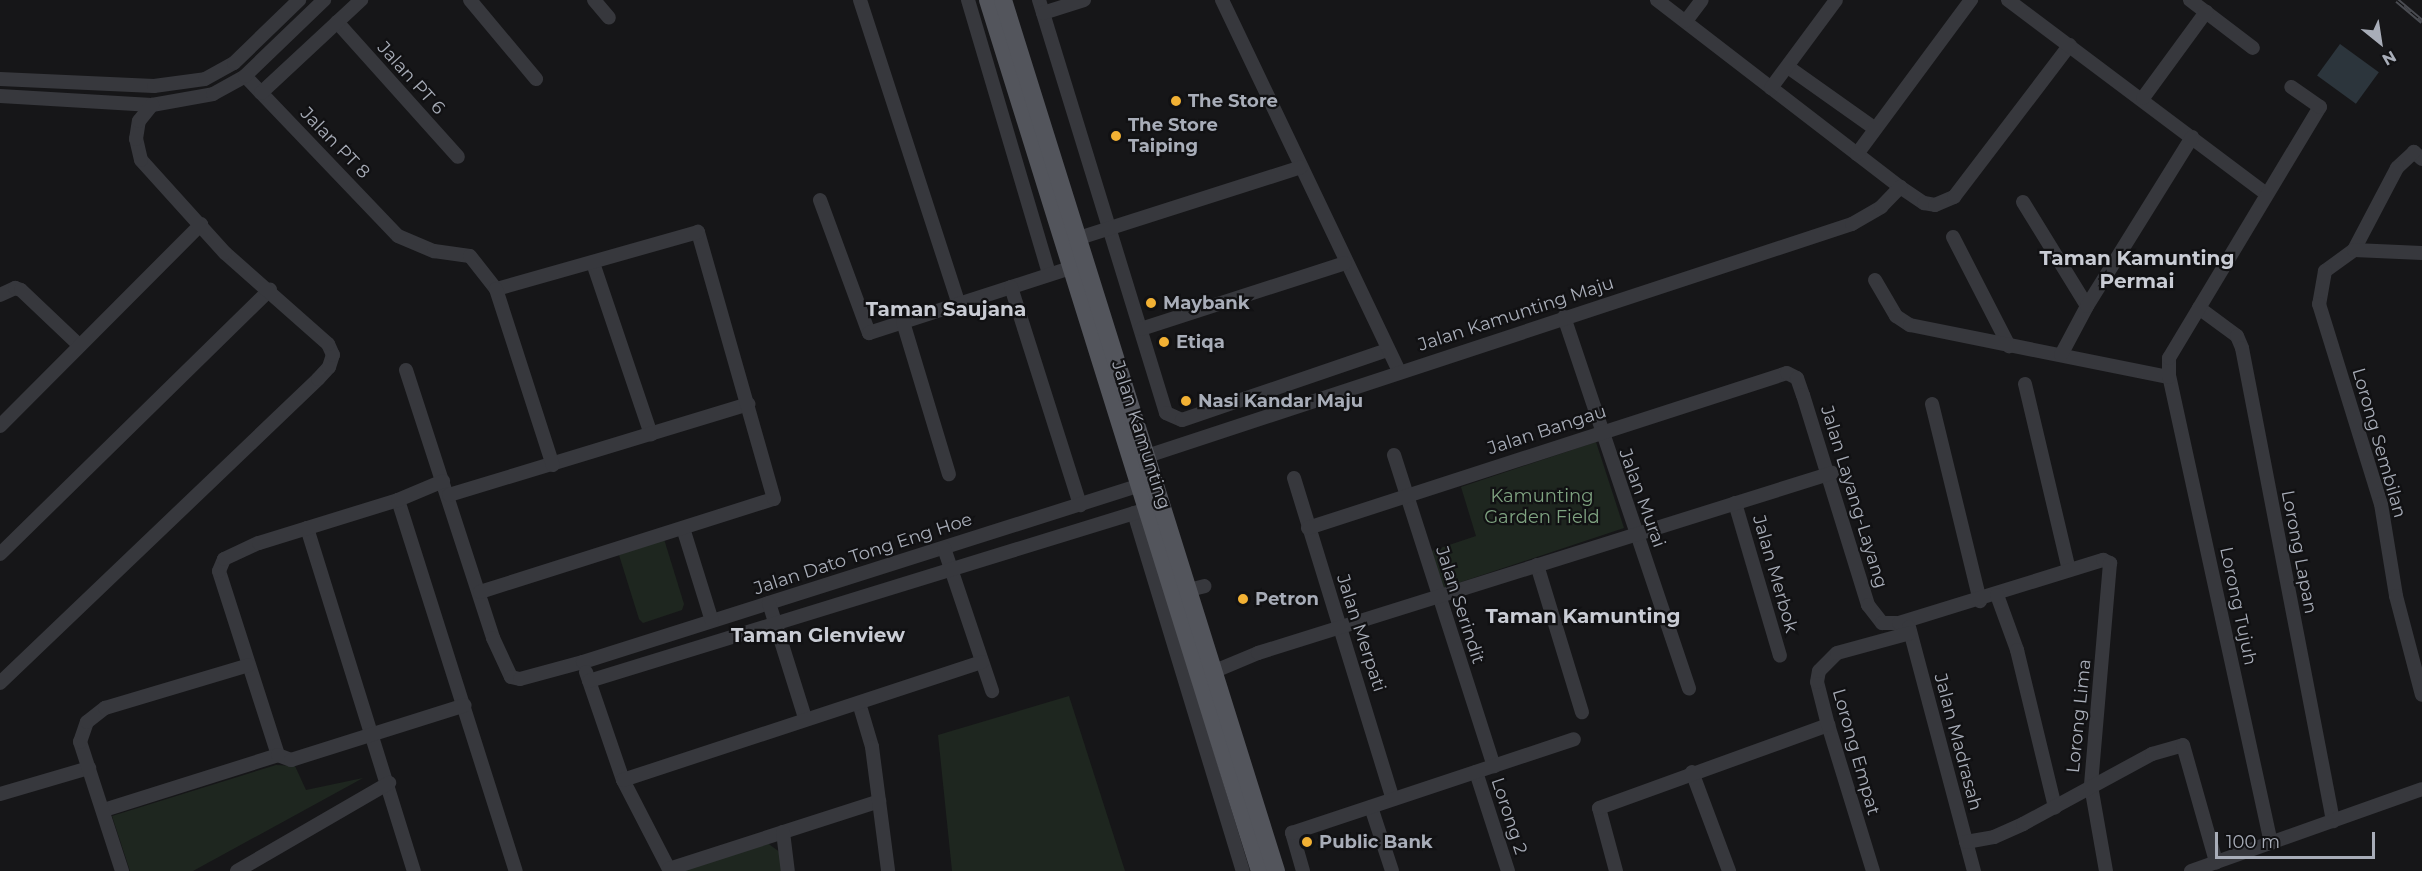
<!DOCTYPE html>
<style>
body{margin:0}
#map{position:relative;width:2422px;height:871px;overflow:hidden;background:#161618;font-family:Montserrat,sans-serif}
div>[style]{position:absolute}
.green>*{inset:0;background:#1e261f}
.water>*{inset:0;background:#2c353c;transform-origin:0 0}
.minor>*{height:14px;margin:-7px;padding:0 7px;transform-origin:7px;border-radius:7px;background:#37383d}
.major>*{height:18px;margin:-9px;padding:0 9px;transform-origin:9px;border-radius:9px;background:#53555c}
.rail>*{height:5px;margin-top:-2.5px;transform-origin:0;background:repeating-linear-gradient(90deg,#111113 0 9px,#4a4c52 0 18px);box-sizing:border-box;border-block:2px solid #4a4c52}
.dots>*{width:16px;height:16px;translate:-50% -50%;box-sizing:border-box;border:3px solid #111113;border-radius:50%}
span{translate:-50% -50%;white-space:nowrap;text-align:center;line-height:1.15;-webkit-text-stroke:4.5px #111113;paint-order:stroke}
.street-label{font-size:18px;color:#a8adb8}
.poi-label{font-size:18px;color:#a8adb8;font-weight:700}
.left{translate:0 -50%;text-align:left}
.park-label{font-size:18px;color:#7fa381}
.neighbourhood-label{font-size:20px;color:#c9ccd4;font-weight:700}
.north{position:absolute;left:2350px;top:12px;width:60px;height:60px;-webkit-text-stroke:4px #111113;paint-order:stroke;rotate:150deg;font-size:16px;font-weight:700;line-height:24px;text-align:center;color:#a8adb8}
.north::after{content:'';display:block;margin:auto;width:21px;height:27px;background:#a8adb8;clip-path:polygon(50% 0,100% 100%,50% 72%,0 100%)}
.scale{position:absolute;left:2215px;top:832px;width:160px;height:27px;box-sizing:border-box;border:3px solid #a8adb8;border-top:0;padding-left:8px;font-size:18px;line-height:21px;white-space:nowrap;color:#a8adb8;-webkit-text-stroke:4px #111113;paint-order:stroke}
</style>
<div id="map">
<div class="green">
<div style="clip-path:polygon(1596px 442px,1624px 528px,1443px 588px,1431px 551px,1476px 536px,1461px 487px)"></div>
<div style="clip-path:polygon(664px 539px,684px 604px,682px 610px,643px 623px,639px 619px,619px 555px)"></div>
<div style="clip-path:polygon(1069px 696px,1125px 871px,952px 871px,938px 735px)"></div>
<div style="clip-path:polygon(276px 765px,295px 766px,306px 790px,363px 778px,193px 871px,130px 871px,112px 816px)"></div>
<div style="clip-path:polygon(766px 842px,781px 853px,783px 871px,670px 871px)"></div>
</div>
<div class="water">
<div style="left:2340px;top:44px;width:48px;height:39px;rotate:36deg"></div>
</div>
<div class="minor">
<div style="left:470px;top:0;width:103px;rotate:50.1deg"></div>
<div style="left:594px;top:0;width:23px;rotate:50deg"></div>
<div style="left:860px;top:0;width:320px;rotate:72deg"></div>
<div style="left:968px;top:0;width:286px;rotate:73.5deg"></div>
<div style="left:1039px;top:0;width:432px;rotate:72.9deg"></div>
<div style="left:1166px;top:413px;width:17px;rotate:24deg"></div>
<div style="left:1182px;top:420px;width:218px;rotate:-18.8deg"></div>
<div style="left:1222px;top:0;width:411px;rotate:64.5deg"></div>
<div style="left:1657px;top:0;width:307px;rotate:37.6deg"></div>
<div style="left:1900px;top:187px;width:29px;rotate:34deg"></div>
<div style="left:1924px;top:203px;width:11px;rotate:10deg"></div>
<div style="left:1935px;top:205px;width:21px;rotate:-23deg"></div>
<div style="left:1954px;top:197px;width:191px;rotate:-52.7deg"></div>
<div style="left:2008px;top:0;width:321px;rotate:36.9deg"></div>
<div style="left:2190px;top:0;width:79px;rotate:37.3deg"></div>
<div style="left:1043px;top:13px;width:43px;rotate:-17.6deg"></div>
<div style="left:1686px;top:21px;width:26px;rotate:-53deg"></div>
<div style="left:337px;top:22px;width:181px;rotate:48.1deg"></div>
<div style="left:1788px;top:67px;width:105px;rotate:35.3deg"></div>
<div style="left:245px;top:76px;width:221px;rotate:46.3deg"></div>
<div style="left:398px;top:236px;width:39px;rotate:23deg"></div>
<div style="left:434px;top:251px;width:36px;rotate:8deg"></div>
<div style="left:470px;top:256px;width:42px;rotate:51.8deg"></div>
<div style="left:0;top:79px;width:154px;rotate:2.6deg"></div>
<div style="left:154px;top:86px;width:51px;rotate:-7.8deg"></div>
<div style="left:205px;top:79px;width:33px;rotate:-29deg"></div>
<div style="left:234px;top:63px;width:91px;rotate:-44.1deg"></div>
<div style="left:1771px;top:88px;width:109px;rotate:-53.5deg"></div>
<div style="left:261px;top:93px;width:137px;rotate:-42.9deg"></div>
<div style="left:0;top:96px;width:152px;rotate:3.4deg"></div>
<div style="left:152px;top:105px;width:62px;rotate:-10.2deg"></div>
<div style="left:213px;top:94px;width:37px;rotate:-29deg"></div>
<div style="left:245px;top:76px;width:110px;rotate:-43.9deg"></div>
<div style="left:2143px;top:98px;width:107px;rotate:-53.8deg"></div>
<div style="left:1857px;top:154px;width:192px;rotate:-53.5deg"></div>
<div style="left:2422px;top:159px;width:11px;rotate:-139deg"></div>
<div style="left:2414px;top:152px;width:23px;rotate:137deg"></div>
<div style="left:2397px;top:168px;width:93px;rotate:117.7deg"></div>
<div style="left:2354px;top:250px;width:36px;rotate:144deg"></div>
<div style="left:2325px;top:271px;width:34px;rotate:100deg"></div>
<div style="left:2319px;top:304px;width:209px;rotate:72.8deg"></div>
<div style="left:2381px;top:504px;width:93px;rotate:80.7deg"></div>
<div style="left:2396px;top:596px;width:102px;rotate:75.3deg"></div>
<div style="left:820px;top:200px;width:142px;rotate:69.8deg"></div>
<div style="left:869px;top:333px;width:214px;rotate:-17.9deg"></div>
<div style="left:2023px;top:202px;width:122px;rotate:58.4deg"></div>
<div style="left:1953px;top:237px;width:123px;rotate:62.8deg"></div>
<div style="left:1079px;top:238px;width:233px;rotate:-17.7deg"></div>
<div style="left:2354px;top:250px;width:68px;rotate:2.5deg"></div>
<div style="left:593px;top:263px;width:181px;rotate:71.3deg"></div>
<div style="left:1875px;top:280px;width:42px;rotate:59.7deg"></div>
<div style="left:1896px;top:316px;width:17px;rotate:33deg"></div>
<div style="left:1910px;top:325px;width:264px;rotate:11.4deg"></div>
<div style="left:1011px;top:287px;width:229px;rotate:72.4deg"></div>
<div style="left:0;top:295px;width:17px;rotate:-25deg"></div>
<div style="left:15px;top:288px;width:6px;rotate:18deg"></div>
<div style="left:21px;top:290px;width:81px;rotate:43.5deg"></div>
<div style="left:2199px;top:308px;width:47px;rotate:36.4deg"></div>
<div style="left:2237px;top:336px;width:13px;rotate:67deg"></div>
<div style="left:2242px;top:348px;width:482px;rotate:79.1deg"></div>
<div style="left:1564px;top:317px;width:392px;rotate:71.4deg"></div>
<div style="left:903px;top:322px;width:159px;rotate:73.2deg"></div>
<div style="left:1141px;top:329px;width:214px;rotate:-17.9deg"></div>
<div style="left:2061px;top:355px;width:55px;rotate:-62deg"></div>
<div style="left:2087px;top:306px;width:199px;rotate:-58.1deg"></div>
<div style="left:406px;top:370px;width:282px;rotate:72deg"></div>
<div style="left:493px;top:638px;width:43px;rotate:65.2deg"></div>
<div style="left:511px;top:677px;width:9px;rotate:13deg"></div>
<div style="left:520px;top:679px;width:65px;rotate:-15.1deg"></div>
<div style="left:583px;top:662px;width:592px;rotate:-17.61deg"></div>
<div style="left:2025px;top:384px;width:191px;rotate:76.7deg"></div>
<div style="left:1932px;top:404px;width:203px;rotate:76.3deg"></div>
<div style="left:0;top:426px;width:285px;rotate:-45.1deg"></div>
<div style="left:1394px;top:455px;width:327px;rotate:72.2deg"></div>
<div style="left:1138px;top:459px;width:752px;rotate:-18.22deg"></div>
<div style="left:1852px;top:224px;width:34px;rotate:-30deg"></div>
<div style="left:1881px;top:207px;width:28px;rotate:-46deg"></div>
<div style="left:1294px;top:478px;width:336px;rotate:72.9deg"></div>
<div style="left:449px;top:495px;width:313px;rotate:-16.9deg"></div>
<div style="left:398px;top:500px;width:389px;rotate:72.4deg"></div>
<div style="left:1735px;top:503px;width:159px;rotate:73.6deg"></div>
<div style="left:1134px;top:513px;width:374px;rotate:73.1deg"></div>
<div style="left:307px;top:528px;width:359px;rotate:72.7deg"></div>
<div style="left:683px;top:528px;width:97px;rotate:72.7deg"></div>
<div style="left:1308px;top:528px;width:503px;rotate:-17.93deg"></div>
<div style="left:1787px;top:373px;width:11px;rotate:27deg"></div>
<div style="left:1797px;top:378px;width:18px;rotate:71deg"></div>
<div style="left:1803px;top:395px;width:220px;rotate:72.8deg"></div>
<div style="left:1868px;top:605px;width:23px;rotate:52deg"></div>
<div style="left:1882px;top:623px;width:17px"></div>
<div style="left:1899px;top:623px;width:214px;rotate:-17.2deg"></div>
<div style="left:2103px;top:560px;width:8px;rotate:23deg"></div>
<div style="left:2110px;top:563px;width:224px;rotate:94.9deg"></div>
<div style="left:2091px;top:786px;width:86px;rotate:80deg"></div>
<div style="left:944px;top:548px;width:151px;rotate:71.4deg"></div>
<div style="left:0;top:554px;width:378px;rotate:-44.4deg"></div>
<div style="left:1537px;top:565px;width:154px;rotate:73deg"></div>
<div style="left:1189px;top:590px;width:16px;rotate:-14deg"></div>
<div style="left:480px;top:592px;width:308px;rotate:-17.6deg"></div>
<div style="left:774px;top:499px;width:278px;rotate:-105.9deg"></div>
<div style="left:698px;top:232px;width:210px;rotate:164.2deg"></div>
<div style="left:496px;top:289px;width:185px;rotate:72.1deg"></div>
<div style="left:1997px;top:595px;width:59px;rotate:70deg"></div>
<div style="left:2017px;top:650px;width:162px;rotate:76.4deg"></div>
<div style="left:769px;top:603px;width:121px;rotate:72.6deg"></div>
<div style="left:1909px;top:627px;width:253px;rotate:75.1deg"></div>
<div style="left:1215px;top:671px;width:47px;rotate:-22.7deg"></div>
<div style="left:1258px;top:653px;width:602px;rotate:-17.41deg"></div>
<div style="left:586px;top:672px;width:114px;rotate:71.1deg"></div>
<div style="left:623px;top:780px;width:100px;rotate:62.7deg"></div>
<div style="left:669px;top:869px;width:221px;rotate:-17.9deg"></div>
<div style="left:589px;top:681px;width:591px;rotate:-17.12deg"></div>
<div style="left:0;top:683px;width:440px;rotate:-43.7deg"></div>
<div style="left:318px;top:379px;width:16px;rotate:-47deg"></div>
<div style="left:329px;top:367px;width:13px;rotate:-72deg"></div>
<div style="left:333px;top:355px;width:12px;rotate:-114deg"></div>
<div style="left:328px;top:344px;width:137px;rotate:-138.5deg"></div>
<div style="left:225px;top:253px;width:125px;rotate:-132.1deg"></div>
<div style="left:141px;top:160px;width:22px;rotate:-103deg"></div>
<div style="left:136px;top:139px;width:18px;rotate:-81deg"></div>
<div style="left:139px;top:121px;width:21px;rotate:-51deg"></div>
<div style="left:859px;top:703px;width:46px;rotate:73.5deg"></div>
<div style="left:872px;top:747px;width:125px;rotate:82.6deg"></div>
<div style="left:278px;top:755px;width:193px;rotate:-107.8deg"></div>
<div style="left:219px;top:571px;width:13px;rotate:-67deg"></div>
<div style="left:224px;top:559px;width:38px;rotate:-25deg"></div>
<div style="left:259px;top:543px;width:145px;rotate:-17.2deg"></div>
<div style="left:398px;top:500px;width:49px;rotate:-22.9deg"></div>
<div style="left:1476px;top:772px;width:104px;rotate:72.1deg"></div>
<div style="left:1692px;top:772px;width:106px;rotate:69.5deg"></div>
<div style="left:623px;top:780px;width:378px;rotate:-18.2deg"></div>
<div style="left:0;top:794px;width:93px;rotate:-16.3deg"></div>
<div style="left:1371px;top:807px;width:67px;rotate:71.8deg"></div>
<div style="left:104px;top:810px;width:182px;rotate:-17.5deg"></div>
<div style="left:278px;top:755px;width:14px;rotate:21deg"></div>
<div style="left:291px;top:760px;width:182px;rotate:-17.5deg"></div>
<div style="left:783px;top:832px;width:39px;rotate:83deg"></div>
<div style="left:1966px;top:842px;width:28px;rotate:-10deg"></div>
<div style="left:1994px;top:837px;width:32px;rotate:-24deg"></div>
<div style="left:2023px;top:824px;width:147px;rotate:-28.5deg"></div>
<div style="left:2152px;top:754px;width:32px;rotate:-16deg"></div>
<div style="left:2183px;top:745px;width:122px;rotate:74.2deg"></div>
<div style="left:2271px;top:843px;width:477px;rotate:-102.3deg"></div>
<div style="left:2169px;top:377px;width:19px;rotate:-90deg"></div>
<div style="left:2169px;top:358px;width:293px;rotate:-59deg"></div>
<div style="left:2320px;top:107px;width:35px;rotate:-145deg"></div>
<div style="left:122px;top:871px;width:136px;rotate:-108deg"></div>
<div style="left:80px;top:742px;width:21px;rotate:-71deg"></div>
<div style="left:87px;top:722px;width:23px;rotate:-38deg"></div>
<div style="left:105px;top:708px;width:150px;rotate:-16.6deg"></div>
<div style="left:237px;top:871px;width:176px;rotate:-30.1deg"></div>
<div style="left:1303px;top:871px;width:40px;rotate:-106deg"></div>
<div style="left:1292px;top:833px;width:297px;rotate:-18.4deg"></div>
<div style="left:1616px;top:871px;width:65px;rotate:-105.1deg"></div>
<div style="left:1599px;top:808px;width:244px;rotate:-19.9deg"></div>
<div style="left:1873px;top:871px;width:153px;rotate:-107.1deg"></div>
<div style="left:1828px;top:725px;width:44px;rotate:-104.3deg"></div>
<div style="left:1817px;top:682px;width:11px;rotate:-80deg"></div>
<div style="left:1819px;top:671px;width:25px;rotate:-45deg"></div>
<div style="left:1837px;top:653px;width:76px;rotate:-15.3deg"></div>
<div style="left:2191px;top:871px;width:245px;rotate:-19.5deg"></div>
</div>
<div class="major">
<div style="left:988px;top:0;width:912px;rotate:72.66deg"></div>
<div style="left:1003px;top:0;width:913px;rotate:72.6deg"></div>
</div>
<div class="rail">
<div style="left:2397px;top:0;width:33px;rotate:40deg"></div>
</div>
<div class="dots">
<div style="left:1176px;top:101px;background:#f2b134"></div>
<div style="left:1116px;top:136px;background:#f2b134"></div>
<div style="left:1151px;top:303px;background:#f2b134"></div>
<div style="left:1164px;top:342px;background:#f2b134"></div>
<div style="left:1186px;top:401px;background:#f2b134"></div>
<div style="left:1243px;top:599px;background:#f2b134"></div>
<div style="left:1307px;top:842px;background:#f2b134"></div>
</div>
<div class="street-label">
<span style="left:411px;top:78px;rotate:48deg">Jalan PT 6</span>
<span style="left:335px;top:143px;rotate:46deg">Jalan PT 8</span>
<span style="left:1516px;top:314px;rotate:-18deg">Jalan Kamunting Maju</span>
<span style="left:1547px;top:430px;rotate:-18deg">Jalan Bangau</span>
<span style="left:1141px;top:435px;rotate:72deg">Jalan Kamunting</span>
<span style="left:2379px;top:443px;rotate:74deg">Lorong Sembilan</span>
<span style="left:1854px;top:497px;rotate:73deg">Jalan Layang-Layang</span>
<span style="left:1642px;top:498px;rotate:70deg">Jalan Murai</span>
<span style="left:2299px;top:552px;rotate:79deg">Lorong Lapan</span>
<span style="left:863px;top:554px;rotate:-18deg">Jalan Dato Tong Eng Hoe</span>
<span style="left:1775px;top:574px;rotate:74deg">Jalan Merbok</span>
<span style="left:1460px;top:605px;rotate:72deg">Jalan Serindit</span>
<span style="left:2238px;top:606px;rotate:78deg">Lorong Tujuh</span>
<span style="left:1361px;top:633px;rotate:72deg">Jalan Merpati</span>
<span style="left:2079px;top:716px;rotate:-84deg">Lorong Lima</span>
<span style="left:1958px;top:742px;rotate:75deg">Jalan Madrasah</span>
<span style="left:1856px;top:752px;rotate:74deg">Lorong Empat</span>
<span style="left:1509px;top:816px;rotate:72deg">Lorong 2</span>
</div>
<div class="poi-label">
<span class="left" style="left:1188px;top:101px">The Store</span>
<span class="left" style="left:1128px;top:136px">The Store<br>Taiping</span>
<span class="left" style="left:1163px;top:303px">Maybank</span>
<span class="left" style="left:1176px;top:342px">Etiqa</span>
<span class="left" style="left:1198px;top:401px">Nasi Kandar Maju</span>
<span class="left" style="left:1255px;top:599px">Petron</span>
<span class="left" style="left:1319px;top:842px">Public Bank</span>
</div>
<div class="park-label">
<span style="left:1542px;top:507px">Kamunting<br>Garden Field</span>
</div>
<div class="neighbourhood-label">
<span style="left:2137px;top:270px">Taman Kamunting<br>Permai</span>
<span style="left:946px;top:309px">Taman Saujana</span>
<span style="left:1583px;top:616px">Taman Kamunting</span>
<span style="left:818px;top:635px">Taman Glenview</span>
</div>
<div class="north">N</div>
<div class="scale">100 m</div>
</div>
